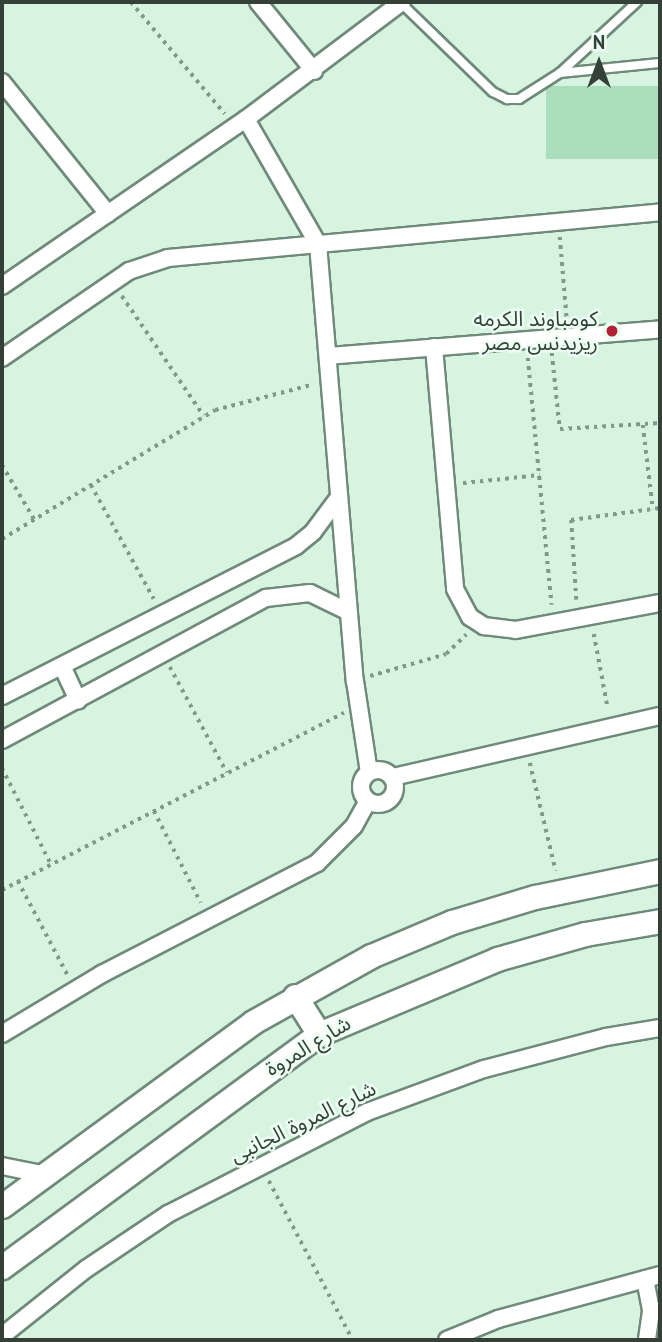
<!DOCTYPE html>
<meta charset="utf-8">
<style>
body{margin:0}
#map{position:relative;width:662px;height:1342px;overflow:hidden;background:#d7f4e1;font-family:"PT Sans","Noto Sans Arabic",sans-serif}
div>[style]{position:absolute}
.green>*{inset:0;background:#aadebd;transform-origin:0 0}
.path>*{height:3.5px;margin-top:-1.75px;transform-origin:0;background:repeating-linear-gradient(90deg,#83978a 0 3.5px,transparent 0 8.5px)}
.roads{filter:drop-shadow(2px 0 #708a7a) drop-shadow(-2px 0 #708a7a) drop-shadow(0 2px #708a7a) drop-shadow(0 -2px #708a7a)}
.lane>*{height:8px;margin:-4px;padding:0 4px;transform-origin:4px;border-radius:4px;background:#fff}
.street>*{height:16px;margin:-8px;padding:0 8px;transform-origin:8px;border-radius:8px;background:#fff}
.street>.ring{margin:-8px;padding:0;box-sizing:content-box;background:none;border:16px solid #fff;border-radius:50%}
.secondary>*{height:23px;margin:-11.5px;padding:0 11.5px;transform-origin:11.5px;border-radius:11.5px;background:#fff}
.dots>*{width:19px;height:19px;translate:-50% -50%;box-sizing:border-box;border:4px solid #edfef2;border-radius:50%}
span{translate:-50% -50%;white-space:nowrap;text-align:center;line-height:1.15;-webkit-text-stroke:5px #edfef2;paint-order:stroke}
.poi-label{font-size:21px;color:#354039}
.right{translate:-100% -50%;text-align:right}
.street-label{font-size:21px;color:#354039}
.frame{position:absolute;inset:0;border:4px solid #354039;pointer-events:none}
.north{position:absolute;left:564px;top:28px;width:70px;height:70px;-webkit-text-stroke:5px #edfef2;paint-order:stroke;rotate:0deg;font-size:19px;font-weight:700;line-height:28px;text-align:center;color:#354039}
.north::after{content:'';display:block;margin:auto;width:24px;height:32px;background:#354039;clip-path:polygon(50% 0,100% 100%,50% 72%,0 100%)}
</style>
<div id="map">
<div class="green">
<div style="left:660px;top:86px;width:73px;height:114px;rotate:90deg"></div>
</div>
<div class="path">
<div style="left:131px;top:2px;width:146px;rotate:50deg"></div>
<div style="left:560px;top:237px;width:83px;rotate:85.2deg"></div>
<div style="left:122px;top:296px;width:145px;rotate:55.7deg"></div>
<div style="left:552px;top:353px;width:76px;rotate:84deg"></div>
<div style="left:560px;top:429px;width:100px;rotate:-3.4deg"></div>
<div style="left:528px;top:358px;width:248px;rotate:84.5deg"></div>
<div style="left:643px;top:425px;width:85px;rotate:83.2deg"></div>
<div style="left:2px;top:465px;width:63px;rotate:59.3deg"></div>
<div style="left:463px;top:483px;width:77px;rotate:-5.9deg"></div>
<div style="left:91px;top:485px;width:130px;rotate:61.1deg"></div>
<div style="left:2px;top:539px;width:249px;rotate:-31.2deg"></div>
<div style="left:215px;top:410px;width:99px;rotate:-14.6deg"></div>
<div style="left:576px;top:600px;width:80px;rotate:-93.6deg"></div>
<div style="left:571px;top:520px;width:90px;rotate:-7.7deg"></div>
<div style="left:594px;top:634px;width:76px;rotate:79.4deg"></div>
<div style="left:170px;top:667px;width:120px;rotate:61.7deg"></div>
<div style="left:370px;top:676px;width:79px;rotate:-16.1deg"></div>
<div style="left:446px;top:654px;width:28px;rotate:-44deg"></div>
<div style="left:530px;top:763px;width:111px;rotate:76.5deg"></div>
<div style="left:2px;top:768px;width:108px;rotate:63deg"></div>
<div style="left:154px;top:811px;width:103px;rotate:62.9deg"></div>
<div style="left:18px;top:881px;width:107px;rotate:62.2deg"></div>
<div style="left:2px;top:890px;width:385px;rotate:-27.4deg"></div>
<div style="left:269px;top:1181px;width:180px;rotate:62.2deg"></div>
</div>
<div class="roads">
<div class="lane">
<div style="left:401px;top:3px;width:128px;rotate:44.1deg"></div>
<div style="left:493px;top:92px;width:16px;rotate:27deg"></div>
<div style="left:507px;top:99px;width:12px"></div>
<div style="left:519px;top:99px;width:49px;rotate:-32.4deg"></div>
<div style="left:560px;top:73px;width:105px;rotate:-42.7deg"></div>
<div style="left:560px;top:73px;width:100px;rotate:-5.7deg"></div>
</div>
<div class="street">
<div style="left:258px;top:2px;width:89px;rotate:50.9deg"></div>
<div style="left:2px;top:82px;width:169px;rotate:51.2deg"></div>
<div style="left:246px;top:119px;width:144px;rotate:60.1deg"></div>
<div style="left:318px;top:244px;width:439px;rotate:85.2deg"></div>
<div style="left:355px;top:681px;width:92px;rotate:81.3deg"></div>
<div style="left:2px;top:286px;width:296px;rotate:-34.4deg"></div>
<div style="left:246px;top:119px;width:195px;rotate:-36.9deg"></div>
<div style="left:434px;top:347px;width:243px;rotate:85deg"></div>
<div style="left:455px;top:589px;width:32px;rotate:62deg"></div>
<div style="left:470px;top:617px;width:17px;rotate:33deg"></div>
<div style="left:484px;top:626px;width:32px;rotate:7deg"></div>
<div style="left:516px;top:630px;width:147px;rotate:-10.6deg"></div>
<div style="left:328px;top:356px;width:333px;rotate:-4.6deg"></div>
<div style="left:2px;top:358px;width:154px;rotate:-34.4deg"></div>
<div style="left:129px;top:271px;width:41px;rotate:-18.4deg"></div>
<div style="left:168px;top:258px;width:494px;rotate:-5.3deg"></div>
<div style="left:62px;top:666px;width:38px;rotate:65deg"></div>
<div style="left:2px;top:696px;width:330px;rotate:-27deg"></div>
<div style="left:296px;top:546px;width:22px;rotate:-39deg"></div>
<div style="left:313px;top:532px;width:44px;rotate:-53.4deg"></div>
<div style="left:2px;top:740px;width:300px;rotate:-28.3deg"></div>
<div style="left:266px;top:598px;width:44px;rotate:-6.5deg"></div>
<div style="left:310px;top:593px;width:43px;rotate:26deg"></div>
<div class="ring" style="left:361px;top:770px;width:18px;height:18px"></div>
<div style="left:393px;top:777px;width:274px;rotate:-12.9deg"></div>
<div style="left:2px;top:1034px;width:117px;rotate:-31deg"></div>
<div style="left:102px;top:974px;width:242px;rotate:-27.3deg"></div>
<div style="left:317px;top:863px;width:52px;rotate:-45deg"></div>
<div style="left:354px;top:826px;width:29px;rotate:-61deg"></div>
<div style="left:2px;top:1166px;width:41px;rotate:11.3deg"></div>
<div style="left:645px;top:1279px;width:33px;rotate:79deg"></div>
<div style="left:651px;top:1311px;width:29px;rotate:98deg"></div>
<div style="left:2px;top:1336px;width:107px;rotate:-38.6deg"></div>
<div style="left:86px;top:1269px;width:99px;rotate:-33.9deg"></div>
<div style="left:168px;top:1214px;width:224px;rotate:-27.1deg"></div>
<div style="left:367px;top:1112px;width:125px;rotate:-20.2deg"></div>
<div style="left:484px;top:1069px;width:126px;rotate:-14.7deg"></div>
<div style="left:606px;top:1037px;width:55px;rotate:-9.5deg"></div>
<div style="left:447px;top:1340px;width:55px;rotate:-22.4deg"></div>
<div style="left:498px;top:1319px;width:168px;rotate:-15.2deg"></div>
</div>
<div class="secondary">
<div style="left:295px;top:996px;width:45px;rotate:57.7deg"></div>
<div style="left:2px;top:1206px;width:311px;rotate:-36.2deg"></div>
<div style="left:253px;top:1022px;width:135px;rotate:-29.2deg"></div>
<div style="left:371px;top:956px;width:88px;rotate:-22.8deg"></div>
<div style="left:452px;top:922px;width:87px;rotate:-16.8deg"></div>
<div style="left:535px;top:897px;width:128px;rotate:-11.7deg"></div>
<div style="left:2px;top:1267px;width:393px;rotate:-36.3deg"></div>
<div style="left:319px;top:1034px;width:193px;rotate:-22.8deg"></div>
<div style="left:497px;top:959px;width:91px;rotate:-15.9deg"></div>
<div style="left:585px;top:934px;width:76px;rotate:-9.8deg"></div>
</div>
</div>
<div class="dots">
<div style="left:612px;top:331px;background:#b22035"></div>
</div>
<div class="poi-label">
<span class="right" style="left:598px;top:331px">كومباوند الكرمه<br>ريزيدنس مصر</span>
</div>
<div class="street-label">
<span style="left:308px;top:1046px;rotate:-31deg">شارع المروة</span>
<span style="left:303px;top:1122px;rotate:-26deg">شارع المروة الجانبى</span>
</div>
<div class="frame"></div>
<div class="north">N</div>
</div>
